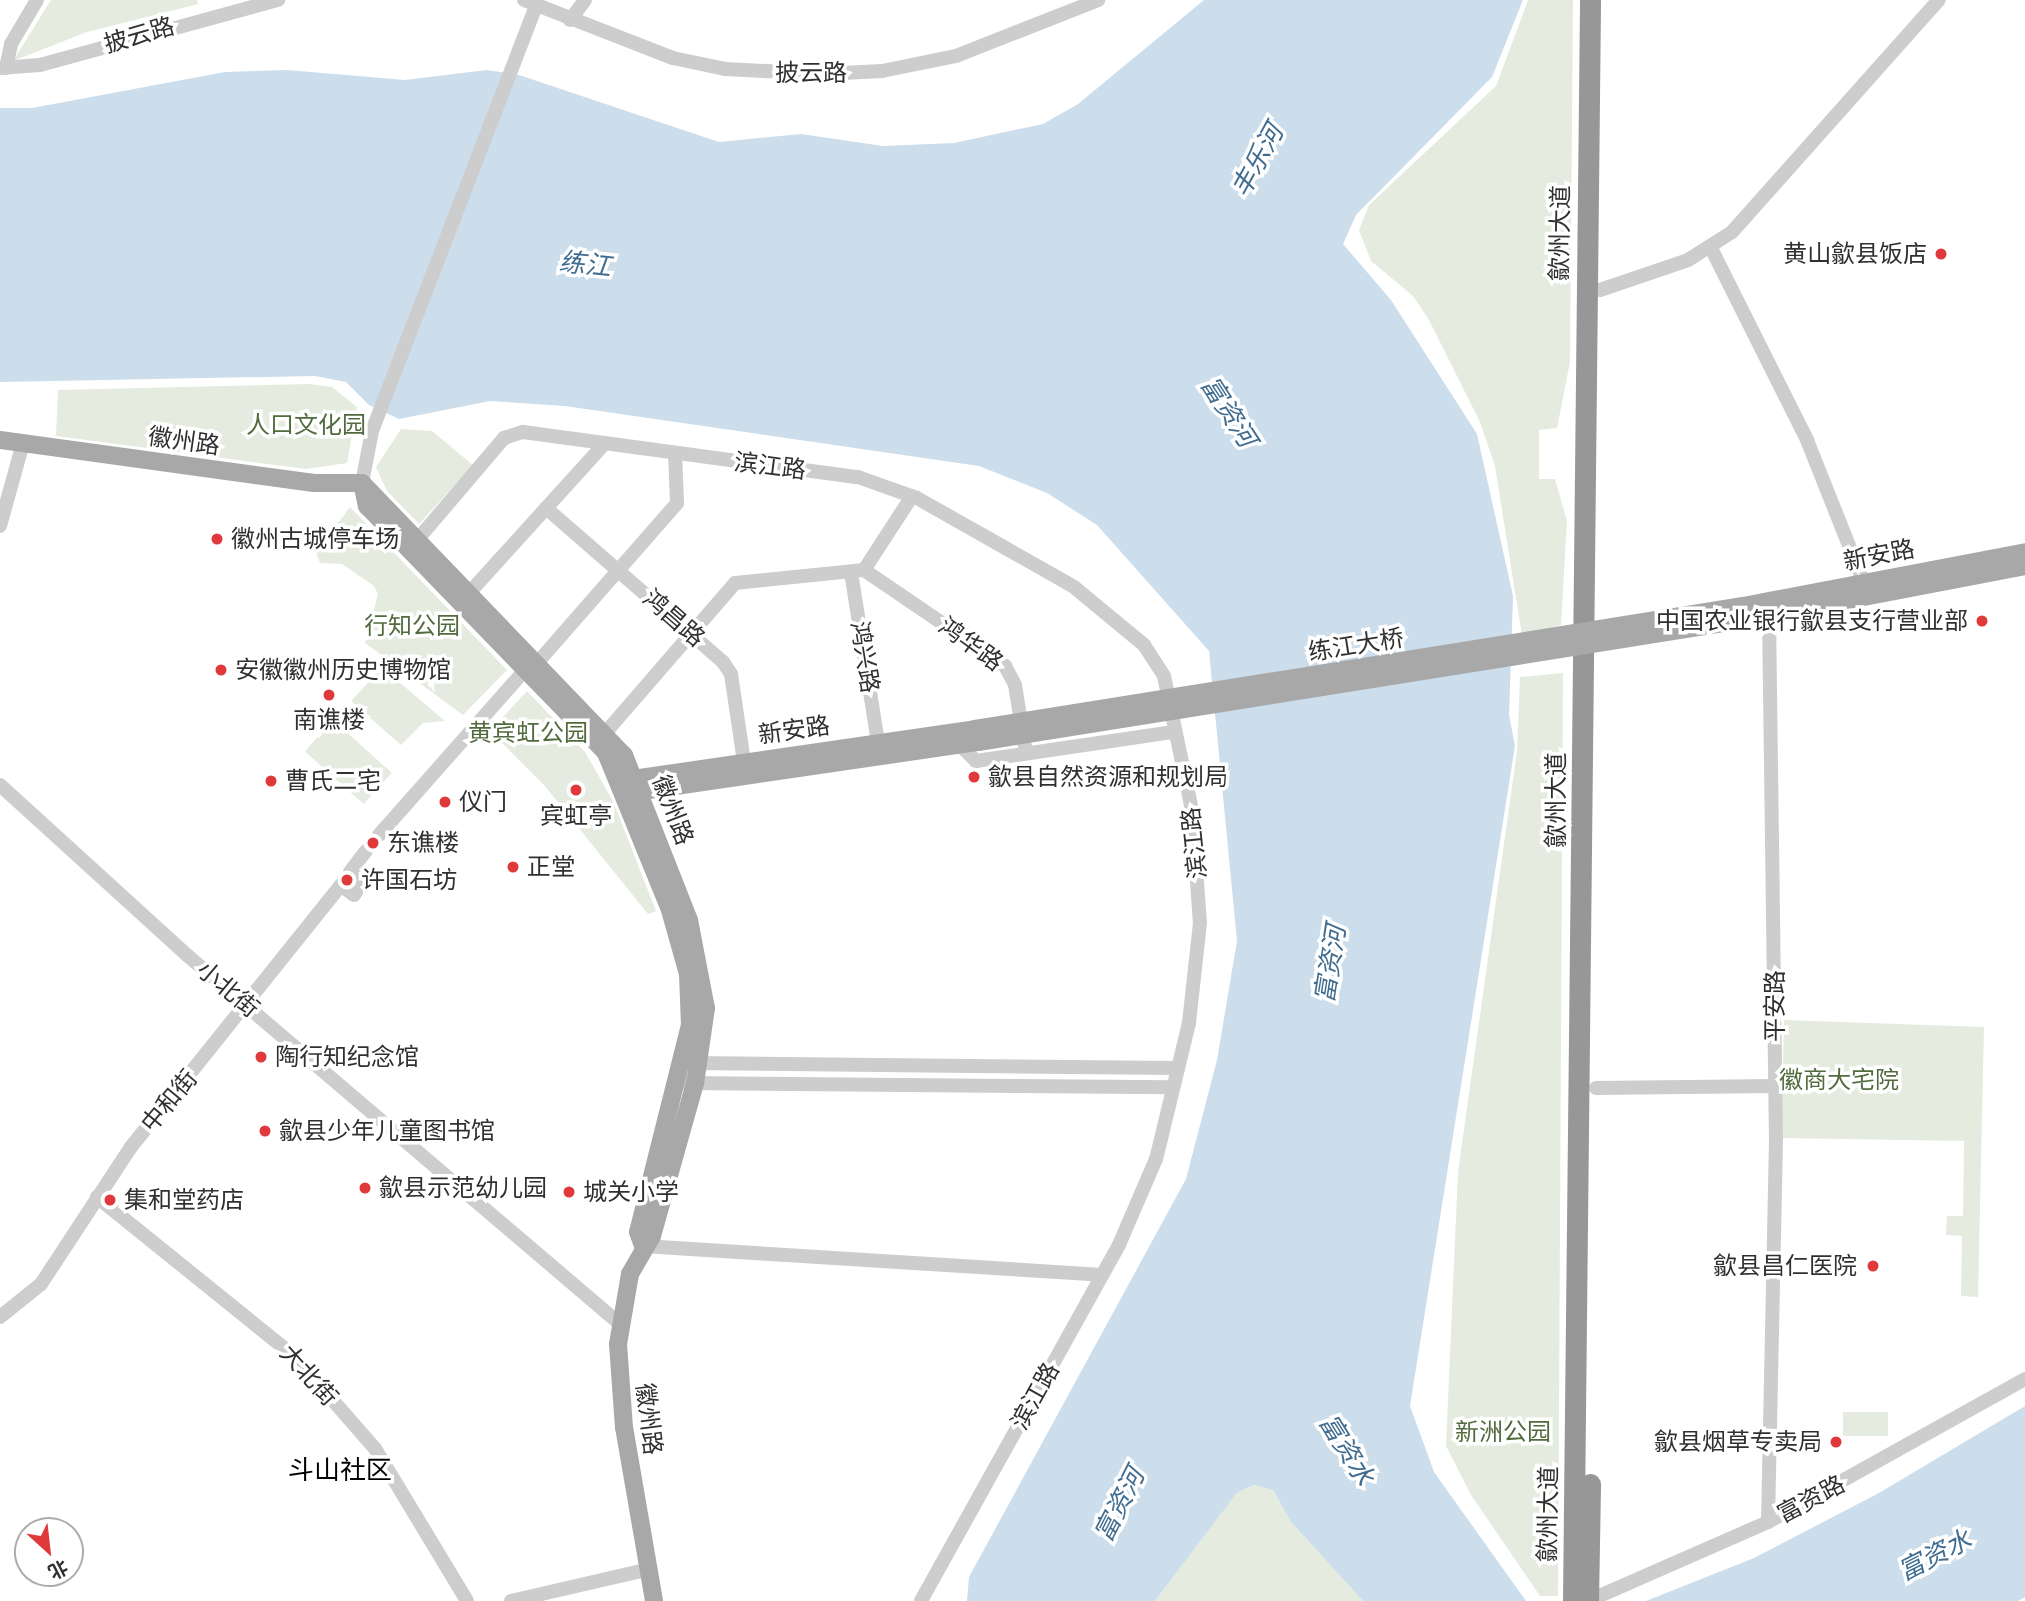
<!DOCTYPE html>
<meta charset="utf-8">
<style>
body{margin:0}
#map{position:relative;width:2025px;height:1601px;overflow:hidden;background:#fff;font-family:"Space Grotesk","Noto Sans SC",sans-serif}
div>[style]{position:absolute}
.green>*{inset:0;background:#e5ecdf;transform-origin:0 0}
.water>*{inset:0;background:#ccddeb}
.minor>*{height:14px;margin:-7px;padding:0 7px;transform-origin:7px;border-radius:7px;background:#cdcdcd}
.major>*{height:18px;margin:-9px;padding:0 9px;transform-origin:9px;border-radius:9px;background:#a8a8a8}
.highway>*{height:21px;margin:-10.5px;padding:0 10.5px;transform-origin:10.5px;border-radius:10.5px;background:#979797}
.major-bridge>*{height:18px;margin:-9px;padding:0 9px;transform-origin:9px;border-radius:9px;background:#a8a8a8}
.dots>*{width:19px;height:19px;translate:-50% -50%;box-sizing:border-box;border:4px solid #fff;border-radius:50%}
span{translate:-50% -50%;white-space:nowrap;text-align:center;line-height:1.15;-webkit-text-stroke:7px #fff;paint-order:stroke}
.street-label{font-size:24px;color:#303030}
.poi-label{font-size:24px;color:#303030}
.right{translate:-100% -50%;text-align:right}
.left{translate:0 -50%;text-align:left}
.park-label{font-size:24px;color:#516b3e}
.water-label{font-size:26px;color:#406c90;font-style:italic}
.neighbourhood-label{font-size:26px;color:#000}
.north{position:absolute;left:14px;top:1517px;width:70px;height:70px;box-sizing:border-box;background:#fff;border:2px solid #acacac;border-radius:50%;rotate:153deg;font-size:19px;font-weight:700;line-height:28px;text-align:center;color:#303030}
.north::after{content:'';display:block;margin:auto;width:24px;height:32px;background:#e0393c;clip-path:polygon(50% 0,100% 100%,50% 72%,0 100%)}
</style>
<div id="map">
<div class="green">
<div style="clip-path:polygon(51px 0,197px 0,198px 4px,87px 32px,13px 61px)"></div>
<div style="clip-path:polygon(1528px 0,1573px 0,1570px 362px,1557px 428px,1539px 430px,1539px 479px,1555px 479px,1567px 521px,1561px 625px,1522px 636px,1495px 466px,1480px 422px,1429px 320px,1413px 296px,1371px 261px,1359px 230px,1369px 205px,1496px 86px)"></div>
<div style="clip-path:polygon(309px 384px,332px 387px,357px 407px,347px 463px,306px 469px,56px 436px,58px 390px)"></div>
<div style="clip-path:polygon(401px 429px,432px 431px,473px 465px,419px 524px,387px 491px,376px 467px)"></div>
<div style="clip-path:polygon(350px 507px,507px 670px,463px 715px,365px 643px,378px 594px,374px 586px,342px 564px,320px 563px,316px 553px)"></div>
<div style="clip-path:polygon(380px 670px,385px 670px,445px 721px,423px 723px,401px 745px,351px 701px)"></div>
<div style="clip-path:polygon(1563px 673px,1558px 1596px,1540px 1596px,1471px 1495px,1446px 1446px,1458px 1172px,1517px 751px,1520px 677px)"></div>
<div style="clip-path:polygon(527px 691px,585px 752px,613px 801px,656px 911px,648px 914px,544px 785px,490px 731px)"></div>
<div style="left:333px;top:720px;width:79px;height:42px;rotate:42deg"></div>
<div style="clip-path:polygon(1784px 1020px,1984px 1027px,1978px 1297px,1961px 1296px,1962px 1236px,1946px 1235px,1947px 1216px,1963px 1216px,1964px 1141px,1781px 1138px)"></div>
<div style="left:1843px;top:1412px;width:45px;height:24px"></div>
<div style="clip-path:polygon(1254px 1485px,1273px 1490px,1291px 1522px,1363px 1601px,1155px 1601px,1237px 1493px)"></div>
</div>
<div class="water">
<div style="clip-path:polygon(1204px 0,1523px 0,1492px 77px,1356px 215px,1343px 244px,1391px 300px,1477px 434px,1513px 596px,1509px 715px,1515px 746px,1410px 1406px,1434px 1472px,1526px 1601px,1363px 1601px,1291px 1522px,1273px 1490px,1254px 1485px,1237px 1493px,1155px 1601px,967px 1601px,969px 1577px,1186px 1179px,1217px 1060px,1237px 941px,1209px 651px,1097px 525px,1047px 493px,979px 466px,565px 406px,490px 401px,399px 419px,369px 405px,346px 382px,315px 376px,0 382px,0 108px,32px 108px,225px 72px,287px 70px,405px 80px,487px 70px,519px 75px,719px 142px,801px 134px,883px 146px,954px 143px,1043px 124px,1078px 104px)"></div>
<div style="clip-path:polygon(2025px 1406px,2025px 1597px,2018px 1601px,1646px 1601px,1754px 1558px,1879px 1493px)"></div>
</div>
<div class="minor">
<div style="left:524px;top:0;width:160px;rotate:21.3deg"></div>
<div style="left:673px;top:58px;width:53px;rotate:11.9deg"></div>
<div style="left:725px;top:69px;width:98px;rotate:2.9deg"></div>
<div style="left:823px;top:74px;width:59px;rotate:-2.9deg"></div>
<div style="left:882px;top:71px;width:76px;rotate:-11.5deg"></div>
<div style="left:956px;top:56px;width:153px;rotate:-21.5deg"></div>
<div style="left:570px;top:20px;width:25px;rotate:-53deg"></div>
<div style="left:0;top:68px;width:40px;rotate:-4.3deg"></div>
<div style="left:40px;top:65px;width:247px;rotate:-15.3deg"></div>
<div style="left:6px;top:68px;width:25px;rotate:-78deg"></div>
<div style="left:11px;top:44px;width:51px;rotate:-59.4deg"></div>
<div style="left:1711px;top:248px;width:215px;rotate:63.4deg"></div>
<div style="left:1807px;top:440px;width:154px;rotate:68.3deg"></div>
<div style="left:1600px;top:290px;width:93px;rotate:-18.8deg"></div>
<div style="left:1688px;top:260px;width:52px;rotate:-32.5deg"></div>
<div style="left:1732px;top:232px;width:311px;rotate:-48.3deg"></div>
<div style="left:362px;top:483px;width:53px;rotate:-79.1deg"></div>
<div style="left:372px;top:431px;width:456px;rotate:-68.9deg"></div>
<div style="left:546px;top:508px;width:235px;rotate:41deg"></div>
<div style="left:723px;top:662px;width:14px;rotate:56deg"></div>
<div style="left:731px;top:674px;width:89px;rotate:81.6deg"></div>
<div style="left:0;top:526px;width:86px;rotate:-74.5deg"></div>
<div style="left:418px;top:539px;width:133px;rotate:-49.6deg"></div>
<div style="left:504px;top:438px;width:20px;rotate:-18deg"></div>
<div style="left:523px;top:432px;width:338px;rotate:7.7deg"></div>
<div style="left:858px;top:477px;width:63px;rotate:19.6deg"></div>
<div style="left:917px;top:498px;width:180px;rotate:29.5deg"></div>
<div style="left:1074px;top:587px;width:91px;rotate:39.6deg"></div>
<div style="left:1144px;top:645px;width:37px;rotate:57deg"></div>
<div style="left:1164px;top:676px;width:137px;rotate:78.2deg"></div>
<div style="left:1192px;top:810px;width:113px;rotate:86deg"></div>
<div style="left:1200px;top:923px;width:101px;rotate:96.3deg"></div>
<div style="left:1189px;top:1023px;width:140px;rotate:103.6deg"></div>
<div style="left:1156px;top:1159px;width:94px;rotate:113.3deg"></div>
<div style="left:1119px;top:1245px;width:407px;rotate:119.1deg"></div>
<div style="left:864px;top:570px;width:171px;rotate:34.2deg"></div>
<div style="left:1005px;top:666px;width:21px;rotate:62deg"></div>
<div style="left:1015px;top:685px;width:69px;rotate:80.8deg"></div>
<div style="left:864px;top:570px;width:88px;rotate:-57deg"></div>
<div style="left:851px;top:572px;width:173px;rotate:81deg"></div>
<div style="left:470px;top:592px;width:201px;rotate:-47.8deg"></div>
<div style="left:538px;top:662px;width:211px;rotate:-48.8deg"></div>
<div style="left:677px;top:503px;width:50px;rotate:-92.3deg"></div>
<div style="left:606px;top:732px;width:197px;rotate:-49.1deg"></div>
<div style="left:735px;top:583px;width:130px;rotate:-5.8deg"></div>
<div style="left:960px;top:745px;width:23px;rotate:45deg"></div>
<div style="left:976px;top:761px;width:198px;rotate:-8.4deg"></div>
<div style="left:0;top:785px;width:254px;rotate:42.3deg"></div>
<div style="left:188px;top:956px;width:567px;rotate:40.43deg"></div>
<div style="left:379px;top:835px;width:220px;rotate:-48.5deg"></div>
<div style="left:689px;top:1063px;width:489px;rotate:0.6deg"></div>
<div style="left:685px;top:1083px;width:488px;rotate:0.5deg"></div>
<div style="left:1596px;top:1088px;width:180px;rotate:-0.6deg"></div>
<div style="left:97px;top:1197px;width:255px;rotate:38.9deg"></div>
<div style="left:295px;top:1357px;width:123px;rotate:48.9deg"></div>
<div style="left:376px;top:1450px;width:176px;rotate:58.9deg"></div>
<div style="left:643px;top:1246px;width:460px;rotate:3.6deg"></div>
<div style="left:0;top:1317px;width:53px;rotate:-38.8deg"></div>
<div style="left:41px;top:1284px;width:164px;rotate:-56.7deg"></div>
<div style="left:131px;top:1147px;width:336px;rotate:-51.3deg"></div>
<div style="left:341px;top:885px;width:16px;rotate:38deg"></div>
<div style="left:354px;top:895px;width:7px;rotate:-56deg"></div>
<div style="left:358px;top:889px;width:9px;rotate:-54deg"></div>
<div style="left:363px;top:882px;width:16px;rotate:-142deg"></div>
<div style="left:350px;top:872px;width:26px;rotate:-53deg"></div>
<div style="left:1768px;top:1522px;width:380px;rotate:-88.8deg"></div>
<div style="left:1776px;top:1142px;width:527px;rotate:-90.76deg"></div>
<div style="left:511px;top:1601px;width:143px;rotate:-13deg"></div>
<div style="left:1588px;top:1601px;width:197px;rotate:-23.7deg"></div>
<div style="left:1768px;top:1522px;width:294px;rotate:-29.1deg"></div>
</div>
<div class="major">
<div style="left:0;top:440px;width:317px;rotate:7.8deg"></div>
<div style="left:314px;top:483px;width:48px"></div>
<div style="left:362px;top:483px;width:378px;rotate:46.1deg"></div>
<div style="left:624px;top:755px;width:177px;rotate:68.5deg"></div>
<div style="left:689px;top:920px;width:90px;rotate:79.1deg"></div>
<div style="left:706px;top:1008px;width:76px;rotate:98.3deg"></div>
<div style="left:695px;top:1083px;width:159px;rotate:105.7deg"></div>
<div style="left:652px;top:1236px;width:44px;rotate:120.1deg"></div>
<div style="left:630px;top:1274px;width:71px;rotate:99.7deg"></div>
<div style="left:618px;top:1344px;width:83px;rotate:85.9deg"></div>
<div style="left:624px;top:1427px;width:177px;rotate:80.2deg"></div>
<div style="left:362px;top:483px;width:24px;rotate:78deg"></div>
<div style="left:367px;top:506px;width:344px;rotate:45.9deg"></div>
<div style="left:606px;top:753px;width:170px;rotate:67.8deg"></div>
<div style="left:670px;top:910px;width:66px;rotate:74.3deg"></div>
<div style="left:688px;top:974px;width:51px;rotate:87.8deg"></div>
<div style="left:690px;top:1025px;width:213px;rotate:104.1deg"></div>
<div style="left:638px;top:1232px;width:15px;rotate:70deg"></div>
<div style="left:1743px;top:606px;width:287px;rotate:-10.8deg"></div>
<div style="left:1743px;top:620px;width:287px;rotate:-10.8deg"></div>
<div style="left:626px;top:780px;width:353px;rotate:-8.3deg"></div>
<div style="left:628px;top:793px;width:354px;rotate:-8.3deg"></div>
</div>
<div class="highway">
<div style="left:1573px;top:1601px;width:1601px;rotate:-89.39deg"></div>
<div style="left:1588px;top:1601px;width:117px;rotate:-89deg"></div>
</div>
<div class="major-bridge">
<div style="left:975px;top:729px;width:778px;rotate:-9.1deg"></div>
<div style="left:978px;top:742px;width:775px;rotate:-9.06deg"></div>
</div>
<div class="dots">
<div style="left:1941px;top:254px;background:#e0393c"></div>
<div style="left:217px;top:539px;background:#e0393c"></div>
<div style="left:1982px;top:621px;background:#e0393c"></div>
<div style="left:221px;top:670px;background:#e0393c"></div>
<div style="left:329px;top:695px;background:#e0393c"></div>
<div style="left:974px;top:777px;background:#e0393c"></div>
<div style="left:271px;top:781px;background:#e0393c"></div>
<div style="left:576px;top:790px;background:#e0393c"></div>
<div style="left:445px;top:802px;background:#e0393c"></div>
<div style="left:373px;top:843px;background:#e0393c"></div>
<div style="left:513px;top:867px;background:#e0393c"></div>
<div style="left:347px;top:880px;background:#e0393c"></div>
<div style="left:261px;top:1057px;background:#e0393c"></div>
<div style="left:265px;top:1131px;background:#e0393c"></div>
<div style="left:365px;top:1188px;background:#e0393c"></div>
<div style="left:569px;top:1192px;background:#e0393c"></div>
<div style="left:110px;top:1200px;background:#e0393c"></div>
<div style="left:1873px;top:1266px;background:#e0393c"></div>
<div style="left:1836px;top:1442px;background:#e0393c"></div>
</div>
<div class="street-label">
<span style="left:139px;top:35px;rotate:-16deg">披云路</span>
<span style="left:811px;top:73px">披云路</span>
<span style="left:1560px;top:233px;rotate:-89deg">歙州大道</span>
<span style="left:184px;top:441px;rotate:8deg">徽州路</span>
<span style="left:770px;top:466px;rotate:7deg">滨江路</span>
<span style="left:1879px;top:555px;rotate:-11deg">新安路</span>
<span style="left:674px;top:618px;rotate:41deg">鸿昌路</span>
<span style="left:971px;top:644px;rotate:36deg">鸿华路</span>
<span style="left:1356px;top:645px;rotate:-9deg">练江大桥</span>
<span style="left:865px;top:657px;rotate:81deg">鸿兴路</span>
<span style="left:794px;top:730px;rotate:-8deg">新安路</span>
<span style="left:1556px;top:800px;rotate:-90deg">歙州大道</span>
<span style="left:673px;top:810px;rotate:69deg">徽州路</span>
<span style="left:1194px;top:843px;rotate:-96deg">滨江路</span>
<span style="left:228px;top:989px;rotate:40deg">小北街</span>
<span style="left:1775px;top:1006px;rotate:-90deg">平安路</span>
<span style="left:169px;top:1101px;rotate:-50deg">中和街</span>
<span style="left:309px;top:1375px;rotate:48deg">大北街</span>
<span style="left:1035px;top:1396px;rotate:-61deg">滨江路</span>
<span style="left:649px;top:1419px;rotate:83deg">徽州路</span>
<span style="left:1811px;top:1499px;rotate:-28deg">富资路</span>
<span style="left:1548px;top:1514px;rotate:-89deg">歙州大道</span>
</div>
<div class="poi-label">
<span class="right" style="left:1927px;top:254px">黄山歙县饭店</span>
<span class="left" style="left:231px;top:539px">徽州古城停车场</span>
<span class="right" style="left:1968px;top:621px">中国农业银行歙县支行营业部</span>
<span class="left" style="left:235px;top:670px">安徽徽州历史博物馆</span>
<span style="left:329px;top:720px">南谯楼</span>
<span class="left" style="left:988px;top:777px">歙县自然资源和规划局</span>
<span class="left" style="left:285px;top:781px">曹氏二宅</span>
<span class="left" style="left:459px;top:802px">仪门</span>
<span style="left:576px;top:816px">宾虹亭</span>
<span class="left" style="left:387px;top:843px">东谯楼</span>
<span class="left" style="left:527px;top:867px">正堂</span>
<span class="left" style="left:361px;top:880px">许国石坊</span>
<span class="left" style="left:275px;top:1057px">陶行知纪念馆</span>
<span class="left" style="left:279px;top:1131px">歙县少年儿童图书馆</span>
<span class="left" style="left:379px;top:1188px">歙县示范幼儿园</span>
<span class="left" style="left:583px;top:1192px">城关小学</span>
<span class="left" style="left:124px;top:1200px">集和堂药店</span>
<span class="right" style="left:1857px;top:1266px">歙县昌仁医院</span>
<span class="right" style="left:1822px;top:1442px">歙县烟草专卖局</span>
</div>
<div class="park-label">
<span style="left:306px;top:425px">人口文化园</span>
<span style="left:412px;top:626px">行知公园</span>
<span style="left:528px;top:733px">黄宾虹公园</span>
<span style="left:1839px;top:1080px">徽商大宅院</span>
<span style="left:1503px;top:1432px">新洲公园</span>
</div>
<div class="water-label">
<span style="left:1258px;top:161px;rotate:-61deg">丰乐河</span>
<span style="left:585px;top:265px;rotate:6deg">练江</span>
<span style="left:1228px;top:412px;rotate:57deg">富资河</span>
<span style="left:1331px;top:964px;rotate:-81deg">富资河</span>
<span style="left:1346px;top:1450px;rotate:58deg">富资水</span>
<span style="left:1120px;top:1505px;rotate:-63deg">富资河</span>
<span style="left:1935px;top:1556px;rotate:-27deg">富资水</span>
</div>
<div class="neighbourhood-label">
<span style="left:340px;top:1471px">斗山社区</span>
</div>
<div class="north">北</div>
</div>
